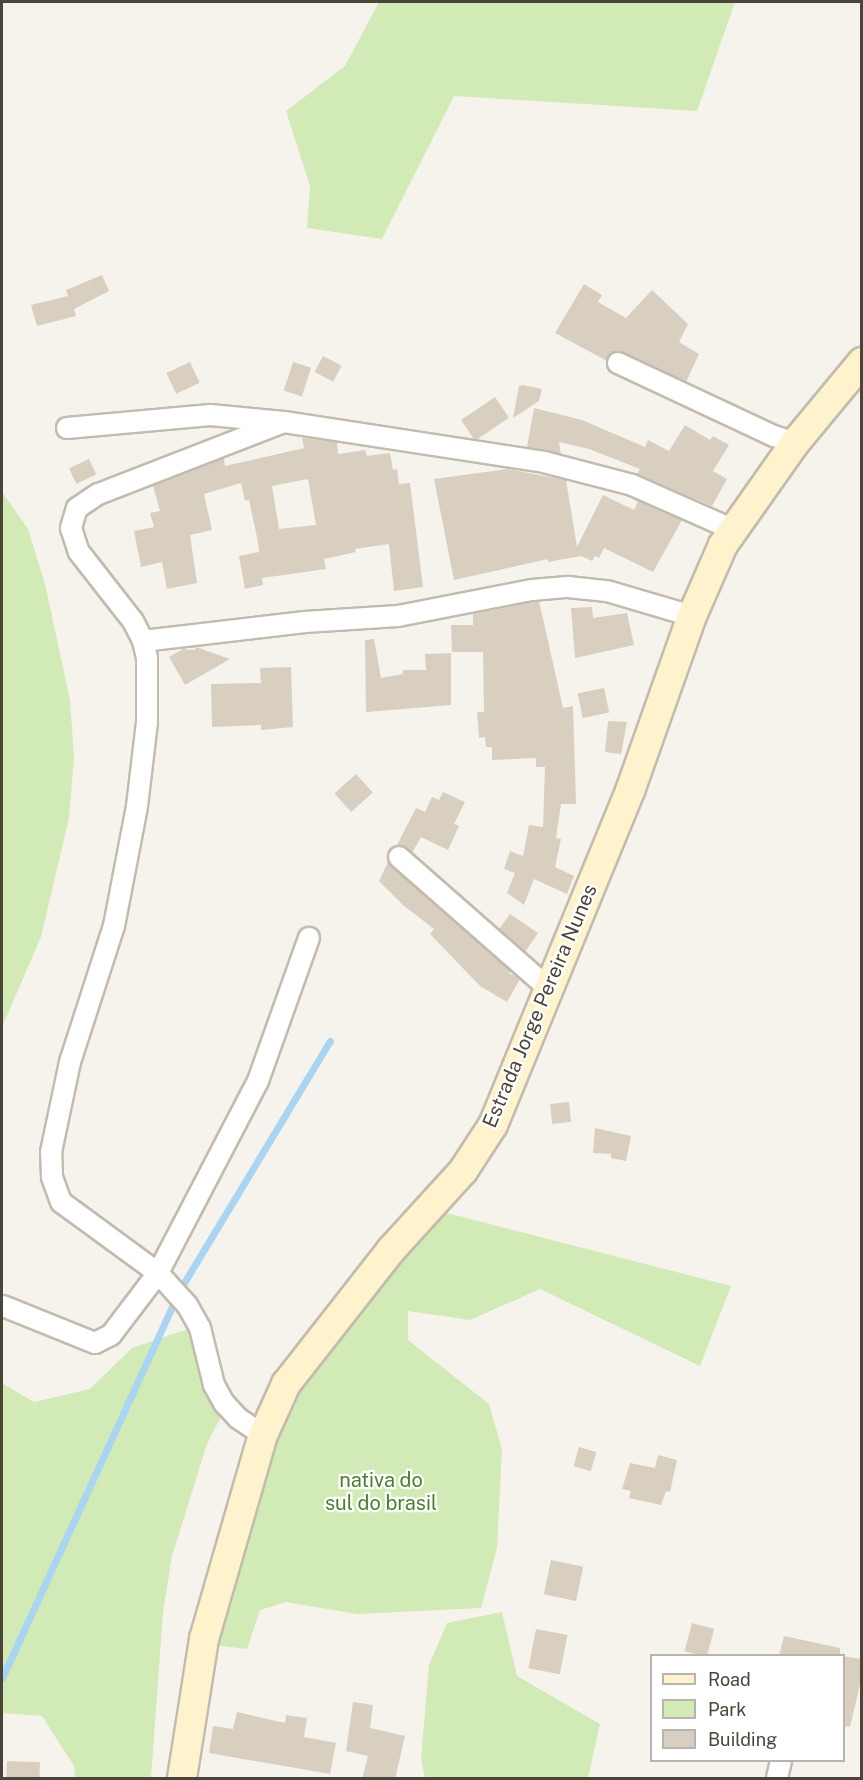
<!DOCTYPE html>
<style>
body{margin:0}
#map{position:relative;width:863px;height:1780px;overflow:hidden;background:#f6f3ec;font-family:"Public Sans",sans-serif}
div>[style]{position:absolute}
.green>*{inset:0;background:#d2eab5}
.stream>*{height:7px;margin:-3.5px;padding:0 3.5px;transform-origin:3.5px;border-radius:3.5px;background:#a9d4f2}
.building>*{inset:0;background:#d8cfc1;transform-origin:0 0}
.roads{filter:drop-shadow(2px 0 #c2bbae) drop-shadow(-2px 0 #c2bbae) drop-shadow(0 2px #c2bbae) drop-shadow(0 -2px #c2bbae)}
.street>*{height:20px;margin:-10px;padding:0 10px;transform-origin:10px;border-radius:10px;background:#fff}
.secondary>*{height:28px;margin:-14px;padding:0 14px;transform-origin:14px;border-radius:14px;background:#fff3cd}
span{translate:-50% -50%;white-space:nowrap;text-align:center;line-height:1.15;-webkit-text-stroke:4.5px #fff;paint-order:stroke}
.street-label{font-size:20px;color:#4b4439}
.park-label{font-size:20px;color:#4a7f2a}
.frame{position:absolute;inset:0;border:3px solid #4b4439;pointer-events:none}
.legend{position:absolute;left:650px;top:1654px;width:195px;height:108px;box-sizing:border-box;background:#fff;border:2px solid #b7b4b0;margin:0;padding:8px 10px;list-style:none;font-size:18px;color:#4b4439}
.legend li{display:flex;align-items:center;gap:12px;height:30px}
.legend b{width:30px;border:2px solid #b7b4b0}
</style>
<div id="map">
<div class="green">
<div style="clip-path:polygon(379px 2px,735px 2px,697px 111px,454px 96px,382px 239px,307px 228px,310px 186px,286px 111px,345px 66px)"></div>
<div style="clip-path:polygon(2px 492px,28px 529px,45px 584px,70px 700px,74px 758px,69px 818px,41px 937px,2px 1027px)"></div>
<div style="clip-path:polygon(439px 1211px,731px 1286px,700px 1366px,540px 1289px,470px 1320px,408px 1311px,408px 1340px,489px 1404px,502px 1449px,497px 1548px,481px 1608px,357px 1614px,286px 1602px,260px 1610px,247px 1649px,213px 1645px,284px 1411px,323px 1340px)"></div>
<div style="clip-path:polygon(188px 1329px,221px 1376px,228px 1403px,207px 1444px,172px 1556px,163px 1612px,151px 1778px,75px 1778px,74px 1766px,42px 1716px,2px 1713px,2px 1383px,34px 1402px,90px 1389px,132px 1348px)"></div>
<div style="clip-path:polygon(502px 1612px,517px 1676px,600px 1724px,588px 1778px,425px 1778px,421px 1759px,429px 1665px,447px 1623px)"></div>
</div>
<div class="stream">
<div style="left:2px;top:1678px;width:426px;rotate:-65.4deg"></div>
<div style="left:179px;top:1291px;width:292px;rotate:-58.9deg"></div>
</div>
<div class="building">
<div style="clip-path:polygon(102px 275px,109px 291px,74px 309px,76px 316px,37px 326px,31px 305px,68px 296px,66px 290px)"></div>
<div style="clip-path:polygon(584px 284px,602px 295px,598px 302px,626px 318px,652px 290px,688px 324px,679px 342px,699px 354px,686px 382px,623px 352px,612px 353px,607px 361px,555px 333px)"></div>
<div style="left:323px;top:356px;width:21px;height:18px;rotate:28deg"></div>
<div style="left:190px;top:362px;width:23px;height:26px;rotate:65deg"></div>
<div style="left:293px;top:362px;width:19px;height:30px;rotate:18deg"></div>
<div style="clip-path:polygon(523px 385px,542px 389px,539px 401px,513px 418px,519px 386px)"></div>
<div style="left:495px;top:397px;width:25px;height:41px;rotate:56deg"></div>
<div style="clip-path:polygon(534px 408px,582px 420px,645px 447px,648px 440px,669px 451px,685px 425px,710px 440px,713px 436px,729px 445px,713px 471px,727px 479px,712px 506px,637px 474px,640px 469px,589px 449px,559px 442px,561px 454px,527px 447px)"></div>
<div style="clip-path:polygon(evenodd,302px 438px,337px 442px,338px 454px,365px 450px,367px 456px,390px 453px,393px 470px,397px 469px,399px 484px,410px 483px,423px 587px,394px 591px,389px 544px,355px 549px,356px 552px,324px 559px,326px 569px,262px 578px,263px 585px,245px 589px,239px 556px,259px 552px,258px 542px,249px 500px,245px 501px,241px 483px,204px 494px,212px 530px,190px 535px,197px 583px,167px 589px,162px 562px,141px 567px,134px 531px,154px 527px,150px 513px,160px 511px,153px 486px,224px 458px,225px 466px,304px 448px,302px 438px,308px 479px,316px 525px,279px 529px,272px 486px,308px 479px)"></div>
<div style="left:89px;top:459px;width:17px;height:22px;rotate:65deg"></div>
<div style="clip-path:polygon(508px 469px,566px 480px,577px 547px,603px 495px,634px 510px,638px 501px,682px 520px,653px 572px,604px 548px,599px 558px,595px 556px,592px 561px,581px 556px,548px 562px,548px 559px,454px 580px,434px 479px)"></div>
<div style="clip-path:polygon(539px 601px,563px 708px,573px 706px,576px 804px,561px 804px,556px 838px,561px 839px,555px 867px,574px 876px,567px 894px,534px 879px,524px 905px,507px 893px,515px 873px,504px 869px,510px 851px,523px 856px,529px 825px,543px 827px,545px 767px,536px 767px,536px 758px,492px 760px,492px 747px,486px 747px,485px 737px,479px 738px,477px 712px,484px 712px,483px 652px,452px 652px,451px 625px,473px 625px,473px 614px)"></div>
<div style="clip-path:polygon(592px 607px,593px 618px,627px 613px,634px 645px,575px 658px,571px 608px)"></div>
<div style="clip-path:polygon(374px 639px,381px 678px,403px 674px,403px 670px,426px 670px,425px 654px,451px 653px,451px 705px,366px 712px,365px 640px)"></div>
<div style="clip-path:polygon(196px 647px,230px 659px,185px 685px,169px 657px,183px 649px,195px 650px)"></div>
<div style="clip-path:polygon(291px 667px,293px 727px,261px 730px,261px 725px,212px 727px,211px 684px,261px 683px,260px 668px)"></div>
<div style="left:604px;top:688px;width:25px;height:27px;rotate:78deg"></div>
<div style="clip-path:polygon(608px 721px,627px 722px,621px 754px,605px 752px)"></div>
<div style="left:356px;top:774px;width:25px;height:29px;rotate:48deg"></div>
<div style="clip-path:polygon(443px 792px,465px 802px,454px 824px,459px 826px,448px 850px,421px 837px,412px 853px,397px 845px,416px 808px,425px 812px,432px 797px,439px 800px)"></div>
<div style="clip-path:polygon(388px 862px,511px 971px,509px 973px,520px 979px,507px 1002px,480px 986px,430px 934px,434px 929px,403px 905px,379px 881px)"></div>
<div style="clip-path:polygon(510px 914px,538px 933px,525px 952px,499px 929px)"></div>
<div style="left:569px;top:1102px;width:20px;height:19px;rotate:84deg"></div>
<div style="clip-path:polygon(595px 1128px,631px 1136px,626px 1161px,611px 1158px,611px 1154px,593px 1153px)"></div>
<div style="left:579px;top:1447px;width:18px;height:20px;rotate:16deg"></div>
<div style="clip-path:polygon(658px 1455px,677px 1460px,670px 1492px,666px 1491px,661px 1505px,629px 1498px,631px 1491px,622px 1489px,630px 1463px,655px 1468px)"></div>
<div style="left:551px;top:1560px;width:33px;height:35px;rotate:12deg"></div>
<div style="left:692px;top:1623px;width:23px;height:29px;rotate:15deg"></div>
<div style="left:536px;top:1629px;width:32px;height:40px;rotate:11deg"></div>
<div style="clip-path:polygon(784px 1636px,840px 1648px,840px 1656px,779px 1656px)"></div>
<div style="clip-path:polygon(843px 1656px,861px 1659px,861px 1680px,850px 1727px,843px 1726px)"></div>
<div style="clip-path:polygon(353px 1702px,373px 1705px,370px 1728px,405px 1736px,395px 1779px,362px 1779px,368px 1756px,346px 1751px)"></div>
<div style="clip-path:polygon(237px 1712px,285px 1723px,286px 1715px,307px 1718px,304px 1737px,336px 1743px,330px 1774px,209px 1753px,213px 1726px,233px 1729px)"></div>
<div style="left:7px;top:1761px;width:33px;height:18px;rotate:2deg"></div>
</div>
<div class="roads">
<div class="street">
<div style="left:618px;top:363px;width:172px;rotate:25.1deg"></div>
<div style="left:774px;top:436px;width:22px;rotate:18deg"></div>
<div style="left:284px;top:422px;width:199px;rotate:158.8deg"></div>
<div style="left:98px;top:494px;width:25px;rotate:146deg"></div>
<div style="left:77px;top:508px;width:21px;rotate:107deg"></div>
<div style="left:71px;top:528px;width:25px;rotate:72deg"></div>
<div style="left:79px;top:552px;width:88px;rotate:52deg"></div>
<div style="left:133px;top:621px;width:22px;rotate:63deg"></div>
<div style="left:143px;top:641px;width:163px;rotate:-6.7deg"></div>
<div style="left:305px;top:622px;width:93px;rotate:-3.7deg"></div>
<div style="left:398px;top:616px;width:136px;rotate:-11deg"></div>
<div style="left:532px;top:590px;width:36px;rotate:-5deg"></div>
<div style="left:568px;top:587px;width:39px;rotate:6deg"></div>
<div style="left:607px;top:591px;width:89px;rotate:16.4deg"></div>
<div style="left:67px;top:428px;width:144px;rotate:-5.2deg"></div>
<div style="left:210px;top:415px;width:74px;rotate:5.4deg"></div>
<div style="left:284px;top:422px;width:263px;rotate:8.7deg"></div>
<div style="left:544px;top:462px;width:91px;rotate:14.6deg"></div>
<div style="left:632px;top:485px;width:111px;rotate:23.8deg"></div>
<div style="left:399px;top:857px;width:198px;rotate:41.3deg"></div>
<div style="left:3px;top:1306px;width:99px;rotate:21.9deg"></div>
<div style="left:95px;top:1343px;width:18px;rotate:-27deg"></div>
<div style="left:111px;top:1335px;width:78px;rotate:-52.8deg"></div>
<div style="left:158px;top:1273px;width:120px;rotate:-143.8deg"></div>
<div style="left:61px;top:1202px;width:27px;rotate:-110deg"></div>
<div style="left:52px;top:1177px;width:25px;rotate:-92deg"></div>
<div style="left:51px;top:1152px;width:92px;rotate:-78.1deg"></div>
<div style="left:70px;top:1062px;width:143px;rotate:-72.1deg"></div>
<div style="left:114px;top:926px;width:122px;rotate:-79.1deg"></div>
<div style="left:137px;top:806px;width:85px;rotate:-83.2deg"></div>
<div style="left:147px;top:722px;width:64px;rotate:-90deg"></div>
<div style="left:147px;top:658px;width:17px;rotate:-103deg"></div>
<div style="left:263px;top:1435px;width:30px;rotate:-146deg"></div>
<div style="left:238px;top:1418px;width:21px;rotate:-133deg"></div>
<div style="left:224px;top:1403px;width:21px;rotate:-119deg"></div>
<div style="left:214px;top:1385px;width:59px;rotate:-103.8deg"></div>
<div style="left:200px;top:1328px;width:26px;rotate:-119deg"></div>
<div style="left:187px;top:1305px;width:43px;rotate:-132.2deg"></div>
<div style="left:158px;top:1273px;width:216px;rotate:-62.5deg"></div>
<div style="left:258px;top:1081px;width:152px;rotate:-70.4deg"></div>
<div style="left:777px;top:1778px;width:18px;rotate:-77deg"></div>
</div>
<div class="secondary">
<div style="left:182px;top:1778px;width:141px;rotate:-81deg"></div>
<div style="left:204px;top:1639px;width:212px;rotate:-73.9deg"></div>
<div style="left:263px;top:1435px;width:56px;rotate:-65.7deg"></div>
<div style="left:286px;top:1384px;width:170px;rotate:-51.9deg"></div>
<div style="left:391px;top:1250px;width:107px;rotate:-47.7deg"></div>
<div style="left:463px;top:1171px;width:55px;rotate:-56.9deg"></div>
<div style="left:493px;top:1125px;width:361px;rotate:-67.7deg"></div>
<div style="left:630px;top:791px;width:186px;rotate:-70.5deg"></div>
<div style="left:692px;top:616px;width:77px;rotate:-66.4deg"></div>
<div style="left:723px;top:545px;width:125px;rotate:-54.8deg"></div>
<div style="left:795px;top:443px;width:105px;rotate:-50.4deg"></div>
</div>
</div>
<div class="street-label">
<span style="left:540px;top:1006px;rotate:-67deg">Estrada Jorge Pereira Nunes</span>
</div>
<div class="park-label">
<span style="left:381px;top:1492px">nativa do<br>sul do brasil</span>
</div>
<div class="frame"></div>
<ul class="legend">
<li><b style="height:8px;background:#fff3cd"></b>Road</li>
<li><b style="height:16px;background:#d2eab5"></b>Park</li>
<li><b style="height:16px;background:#d8cfc1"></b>Building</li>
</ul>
</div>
